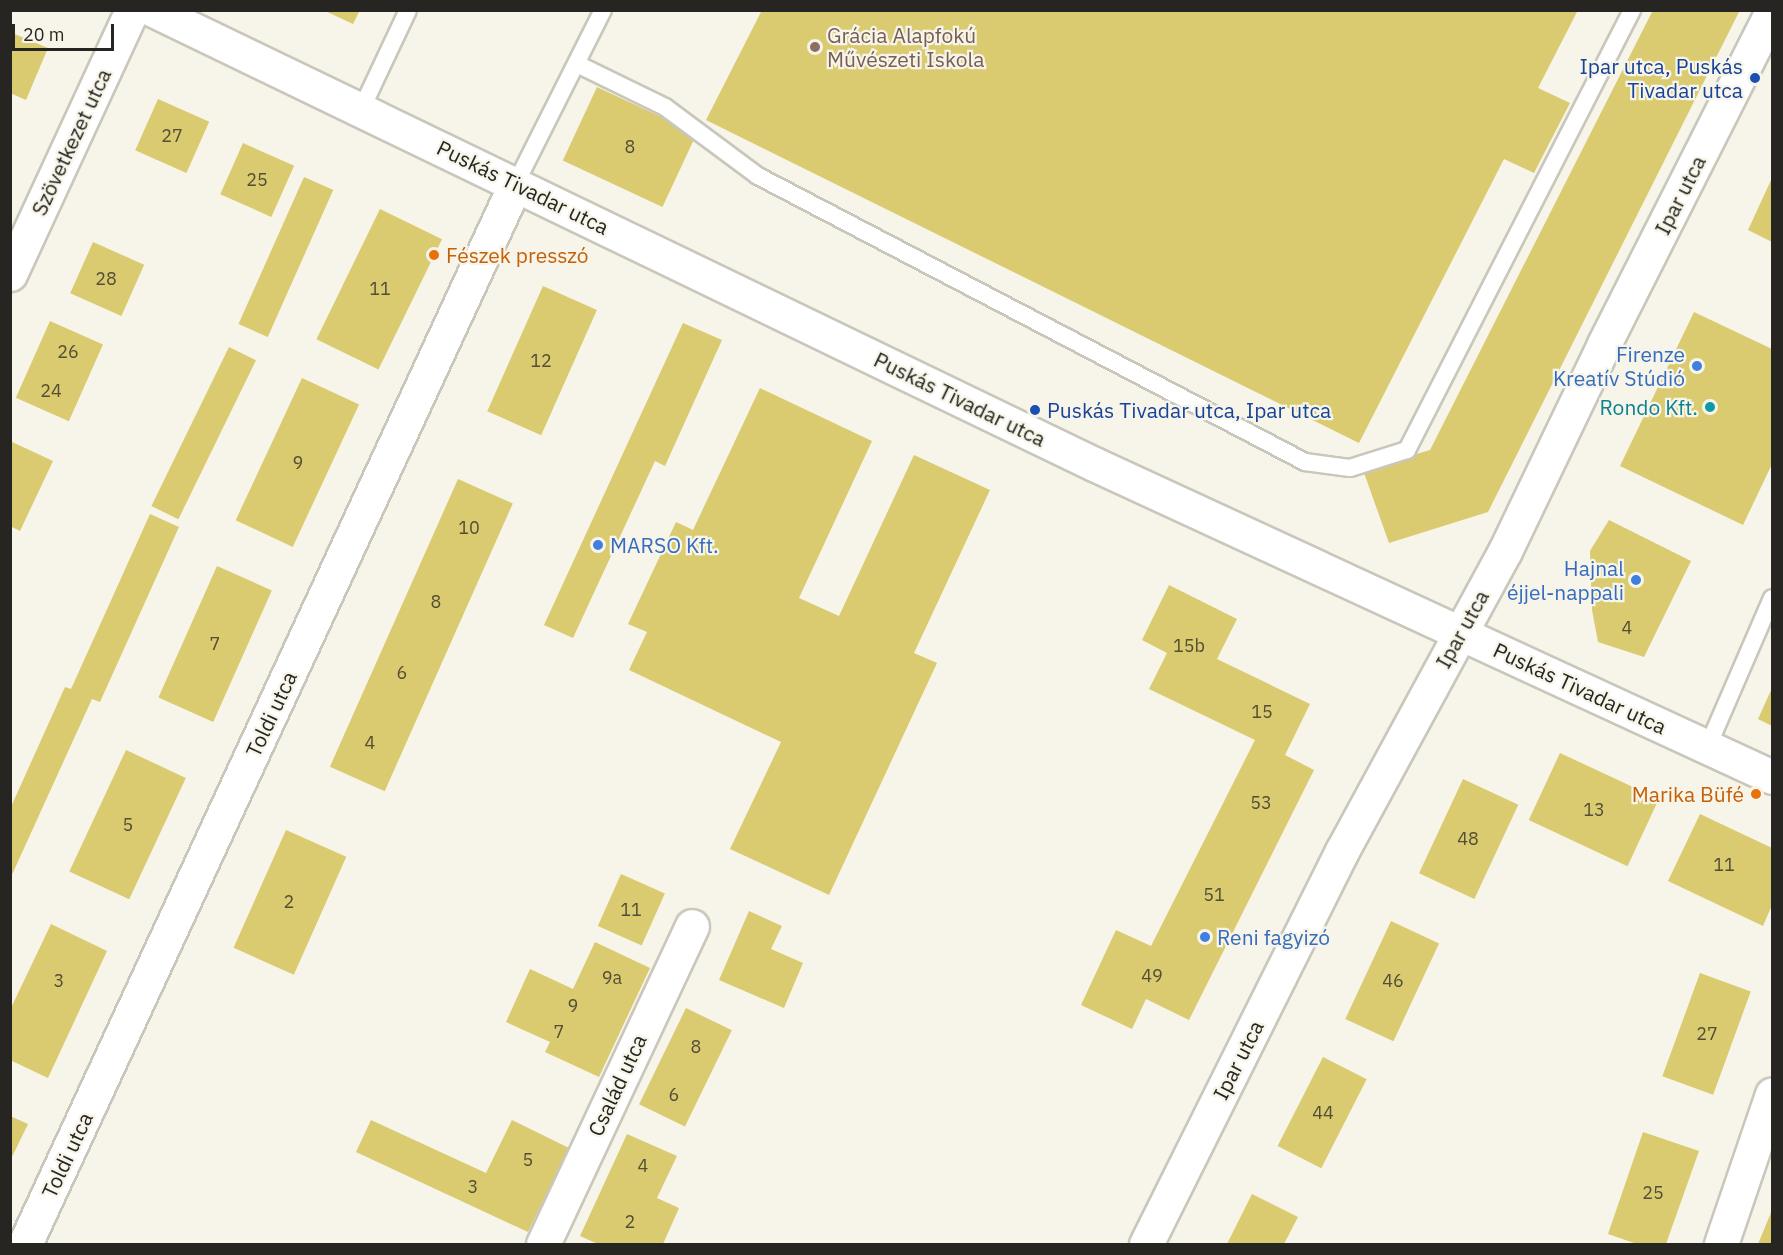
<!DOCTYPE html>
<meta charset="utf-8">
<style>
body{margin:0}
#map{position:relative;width:1783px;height:1255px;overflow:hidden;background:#f7f5e9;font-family:"IBM Plex Sans",sans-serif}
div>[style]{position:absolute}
.building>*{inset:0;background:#daca70;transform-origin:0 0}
.roads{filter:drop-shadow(2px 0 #c9c7bc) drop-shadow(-2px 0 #c9c7bc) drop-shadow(0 2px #c9c7bc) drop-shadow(0 -2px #c9c7bc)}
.lane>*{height:16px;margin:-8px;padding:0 8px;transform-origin:8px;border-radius:8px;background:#fff}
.street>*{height:33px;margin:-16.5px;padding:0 16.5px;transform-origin:16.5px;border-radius:16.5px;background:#fff}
.secondary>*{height:33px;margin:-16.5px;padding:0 16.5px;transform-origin:16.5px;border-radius:16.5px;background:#fff}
.dots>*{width:16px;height:16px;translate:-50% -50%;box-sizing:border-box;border:3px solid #f7f5e9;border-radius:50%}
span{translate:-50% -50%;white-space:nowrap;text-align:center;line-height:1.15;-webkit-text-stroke:4.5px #f7f5e9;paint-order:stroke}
.number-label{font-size:18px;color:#534e35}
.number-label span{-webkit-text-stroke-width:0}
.education-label{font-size:21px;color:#785e54}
.left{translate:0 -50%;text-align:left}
.transit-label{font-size:21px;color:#164399}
.right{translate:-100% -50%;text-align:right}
.street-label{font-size:21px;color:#262521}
.food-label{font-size:21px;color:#c56008}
.shop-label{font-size:21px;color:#366cbe}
.culture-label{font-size:21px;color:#0d838f}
.frame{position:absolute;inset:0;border:12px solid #262521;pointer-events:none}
.scale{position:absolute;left:12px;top:24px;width:102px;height:27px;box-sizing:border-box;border:3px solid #262521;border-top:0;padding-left:8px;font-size:18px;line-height:21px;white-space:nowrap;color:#262521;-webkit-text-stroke:4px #f7f5e9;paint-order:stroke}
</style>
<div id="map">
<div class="building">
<div style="clip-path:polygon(323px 10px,360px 10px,353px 24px)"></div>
<div style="clip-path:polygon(762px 10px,1578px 10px,1538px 88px,1570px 103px,1534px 173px,1504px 159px,1359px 443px,706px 120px)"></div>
<div style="clip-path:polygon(1653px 10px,1740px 10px,1488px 512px,1389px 543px,1363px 470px,1430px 450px)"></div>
<div style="clip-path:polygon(10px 32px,48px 48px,26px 100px,10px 93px)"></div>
<div style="left:597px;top:87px;width:110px;height:81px;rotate:25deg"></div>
<div style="left:158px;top:99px;width:56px;height:56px;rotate:24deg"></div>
<div style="left:243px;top:143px;width:56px;height:56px;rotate:24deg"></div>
<div style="left:304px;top:177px;width:32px;height:161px;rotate:24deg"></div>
<div style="clip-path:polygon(1772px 178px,1772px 242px,1748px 230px)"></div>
<div style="left:380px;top:209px;width:69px;height:145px;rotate:26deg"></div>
<div style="left:93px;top:242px;width:56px;height:56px;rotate:24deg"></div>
<div style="left:543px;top:286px;width:59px;height:137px;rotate:24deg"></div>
<div style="clip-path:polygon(1694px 312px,1772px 349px,1772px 464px,1743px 525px,1620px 466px)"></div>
<div style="left:50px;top:321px;width:58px;height:84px;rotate:24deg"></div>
<div style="clip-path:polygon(683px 323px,722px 340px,665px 466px,655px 461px,573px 638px,544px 625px)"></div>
<div style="left:229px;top:347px;width:30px;height:177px;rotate:26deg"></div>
<div style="left:302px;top:378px;width:63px;height:157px;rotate:25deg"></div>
<div style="clip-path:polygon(760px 388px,872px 441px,799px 598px,839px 616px,914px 455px,990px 490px,914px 653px,937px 663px,829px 895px,730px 849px,781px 742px,629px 670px,647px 632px,628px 624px,676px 522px,693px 530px)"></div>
<div style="clip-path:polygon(10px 441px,53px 461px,20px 531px,10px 526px)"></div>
<div style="left:458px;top:479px;width:60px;height:315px;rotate:24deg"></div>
<div style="clip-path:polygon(150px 514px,179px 527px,100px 702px,92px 699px,10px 879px,10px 809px,65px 687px,71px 689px)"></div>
<div style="clip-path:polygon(1609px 520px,1691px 561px,1644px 657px,1598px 642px,1592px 610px,1590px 551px)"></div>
<div style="left:217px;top:566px;width:60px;height:144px;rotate:24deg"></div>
<div style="clip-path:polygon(1169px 585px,1237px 619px,1217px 659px,1310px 704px,1285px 755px,1314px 770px,1189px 1020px,1146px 999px,1132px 1029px,1081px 1005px,1116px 930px,1151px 946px,1255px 740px,1149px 689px,1167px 653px,1142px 640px)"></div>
<div style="clip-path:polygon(1772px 688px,1772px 726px,1758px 719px)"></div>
<div style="left:126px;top:750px;width:66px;height:134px;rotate:25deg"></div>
<div style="left:1560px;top:753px;width:109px;height:74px;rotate:25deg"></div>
<div style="left:1463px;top:779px;width:61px;height:104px;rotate:25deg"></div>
<div style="clip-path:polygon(1700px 814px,1772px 848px,1772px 905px,1763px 926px,1668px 881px)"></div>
<div style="left:286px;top:830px;width:66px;height:129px;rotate:24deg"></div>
<div style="left:621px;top:874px;width:48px;height:57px;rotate:24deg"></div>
<div style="clip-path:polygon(749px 911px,782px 926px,771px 949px,803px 963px,784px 1008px,719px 980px)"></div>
<div style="left:1391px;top:921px;width:53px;height:108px;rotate:25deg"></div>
<div style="clip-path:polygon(51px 924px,107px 951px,48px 1078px,10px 1060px,10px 1010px)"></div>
<div style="clip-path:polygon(595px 942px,650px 968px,599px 1077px,545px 1052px,550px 1042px,506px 1022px,530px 969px,573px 989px)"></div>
<div style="left:1700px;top:973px;width:54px;height:110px;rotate:20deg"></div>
<div style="left:686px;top:1008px;width:51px;height:107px;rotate:26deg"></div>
<div style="left:1323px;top:1057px;width:49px;height:100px;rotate:27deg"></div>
<div style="clip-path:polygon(10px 1116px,28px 1124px,10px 1161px)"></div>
<div style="clip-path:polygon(371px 1120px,486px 1173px,512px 1120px,569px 1148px,528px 1232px,356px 1152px)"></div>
<div style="clip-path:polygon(1643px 1132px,1699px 1151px,1666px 1244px,1637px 1244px,1608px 1234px)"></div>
<div style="clip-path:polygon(627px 1134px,677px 1156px,657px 1198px,679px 1208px,663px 1244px,598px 1244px,580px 1236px)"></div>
<div style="clip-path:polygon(1252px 1194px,1298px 1217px,1284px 1244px,1227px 1244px)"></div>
<div style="clip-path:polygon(1772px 1209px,1772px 1244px,1758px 1244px,1770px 1215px)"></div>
</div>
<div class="roads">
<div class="lane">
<div style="left:577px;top:64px;width:98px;rotate:26deg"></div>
<div style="left:665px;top:107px;width:116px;rotate:36.6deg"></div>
<div style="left:758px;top:176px;width:617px;rotate:27.6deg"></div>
<div style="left:1305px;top:462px;width:45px;rotate:7.6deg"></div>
<div style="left:1350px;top:468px;width:60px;rotate:-17.5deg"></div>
<div style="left:1407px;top:450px;width:494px;rotate:-62.9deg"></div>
<div style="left:361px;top:110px;width:110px;rotate:-64.8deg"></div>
<div style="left:516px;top:183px;width:194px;rotate:-63.3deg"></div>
<div style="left:1708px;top:746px;width:161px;rotate:-66.6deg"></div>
</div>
<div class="street">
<div style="left:153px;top:10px;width:1045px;rotate:25.76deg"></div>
<div style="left:1094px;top:464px;width:747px;rotate:24.78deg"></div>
<div style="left:10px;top:274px;width:291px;rotate:-65.2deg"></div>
<div style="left:25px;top:1244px;width:1169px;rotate:-65.17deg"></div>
<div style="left:543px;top:1244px;width:351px;rotate:-64.9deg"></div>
<div style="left:1721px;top:1244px;width:158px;rotate:-71.2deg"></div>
</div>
<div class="secondary">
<div style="left:1146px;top:1244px;width:439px;rotate:-63.5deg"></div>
<div style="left:1342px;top:851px;width:341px;rotate:-61.5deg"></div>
<div style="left:1505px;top:551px;width:229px;rotate:-64.4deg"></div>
<div style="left:1604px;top:344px;width:373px;rotate:-63.2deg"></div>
</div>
</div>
<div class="dots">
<div style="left:815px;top:47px;background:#8d6e63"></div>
<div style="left:1755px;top:78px;background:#1a4fb4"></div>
<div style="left:434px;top:255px;background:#e8710a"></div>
<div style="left:1697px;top:366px;background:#3f7fe0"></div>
<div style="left:1710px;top:407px;background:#0f9aa8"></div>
<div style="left:1035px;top:410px;background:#1a4fb4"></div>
<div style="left:598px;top:545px;background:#3f7fe0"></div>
<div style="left:1636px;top:580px;background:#3f7fe0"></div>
<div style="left:1756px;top:794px;background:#e8710a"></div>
<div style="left:1205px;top:937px;background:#3f7fe0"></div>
</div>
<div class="number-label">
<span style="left:172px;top:136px">27</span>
<span style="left:630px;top:147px">8</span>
<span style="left:257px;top:180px">25</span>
<span style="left:106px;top:279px">28</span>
<span style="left:380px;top:289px">11</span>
<span style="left:68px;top:352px">26</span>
<span style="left:541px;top:361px">12</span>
<span style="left:51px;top:391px">24</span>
<span style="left:298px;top:463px">9</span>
<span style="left:469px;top:528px">10</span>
<span style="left:436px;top:602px">8</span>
<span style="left:1627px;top:628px">4</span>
<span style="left:215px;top:644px">7</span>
<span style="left:1189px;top:646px">15b</span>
<span style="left:402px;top:673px">6</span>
<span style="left:1262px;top:712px">15</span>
<span style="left:370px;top:743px">4</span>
<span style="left:1261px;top:803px">53</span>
<span style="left:1594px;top:810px">13</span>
<span style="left:128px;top:825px">5</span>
<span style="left:1468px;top:839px">48</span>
<span style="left:1724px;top:865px">11</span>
<span style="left:1214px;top:895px">51</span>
<span style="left:289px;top:902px">2</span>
<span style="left:631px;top:910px">11</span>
<span style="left:1152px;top:976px">49</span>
<span style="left:612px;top:978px">9a</span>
<span style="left:59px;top:981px">3</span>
<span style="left:1393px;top:981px">46</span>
<span style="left:573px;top:1006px">9</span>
<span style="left:559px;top:1032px">7</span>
<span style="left:1707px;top:1034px">27</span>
<span style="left:696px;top:1047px">8</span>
<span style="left:674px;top:1095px">6</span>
<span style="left:1323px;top:1113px">44</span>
<span style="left:528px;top:1160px">5</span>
<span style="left:643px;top:1166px">4</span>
<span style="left:473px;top:1187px">3</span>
<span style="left:1653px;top:1193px">25</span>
<span style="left:630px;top:1222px">2</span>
</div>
<div class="education-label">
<span class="left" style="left:827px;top:47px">Grácia Alapfokú<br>Művészeti Iskola</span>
</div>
<div class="transit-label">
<span class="right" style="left:1743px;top:78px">Ipar utca, Puskás<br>Tivadar utca</span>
<span class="left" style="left:1047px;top:410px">Puskás Tivadar utca, Ipar utca</span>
</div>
<div class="street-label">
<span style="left:71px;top:142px;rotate:-65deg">Szövetkezet utca</span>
<span style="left:523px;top:187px;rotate:26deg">Puskás Tivadar utca</span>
<span style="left:1680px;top:195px;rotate:-63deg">Ipar utca</span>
<span style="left:960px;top:399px;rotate:26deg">Puskás Tivadar utca</span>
<span style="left:1462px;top:629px;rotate:-61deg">Ipar utca</span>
<span style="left:1580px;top:688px;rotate:25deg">Puskás Tivadar utca</span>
<span style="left:271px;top:714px;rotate:-65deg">Toldi utca</span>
<span style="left:1238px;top:1060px;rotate:-63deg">Ipar utca</span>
<span style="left:617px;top:1085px;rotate:-65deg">Család utca</span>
<span style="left:67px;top:1155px;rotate:-65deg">Toldi utca</span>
</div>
<div class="food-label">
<span class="left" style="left:446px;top:255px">Fészek presszó</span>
<span class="right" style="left:1744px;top:794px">Marika Büfé</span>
</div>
<div class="shop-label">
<span class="right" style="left:1685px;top:366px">Firenze<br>Kreatív Stúdió</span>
<span class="left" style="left:610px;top:545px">MARSO Kft.</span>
<span class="right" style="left:1624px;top:580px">Hajnal<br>éjjel-nappali</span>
<span class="left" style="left:1217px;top:937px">Reni fagyizó</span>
</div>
<div class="culture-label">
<span class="right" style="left:1698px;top:407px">Rondo Kft.</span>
</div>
<div class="frame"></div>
<div class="scale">20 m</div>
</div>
